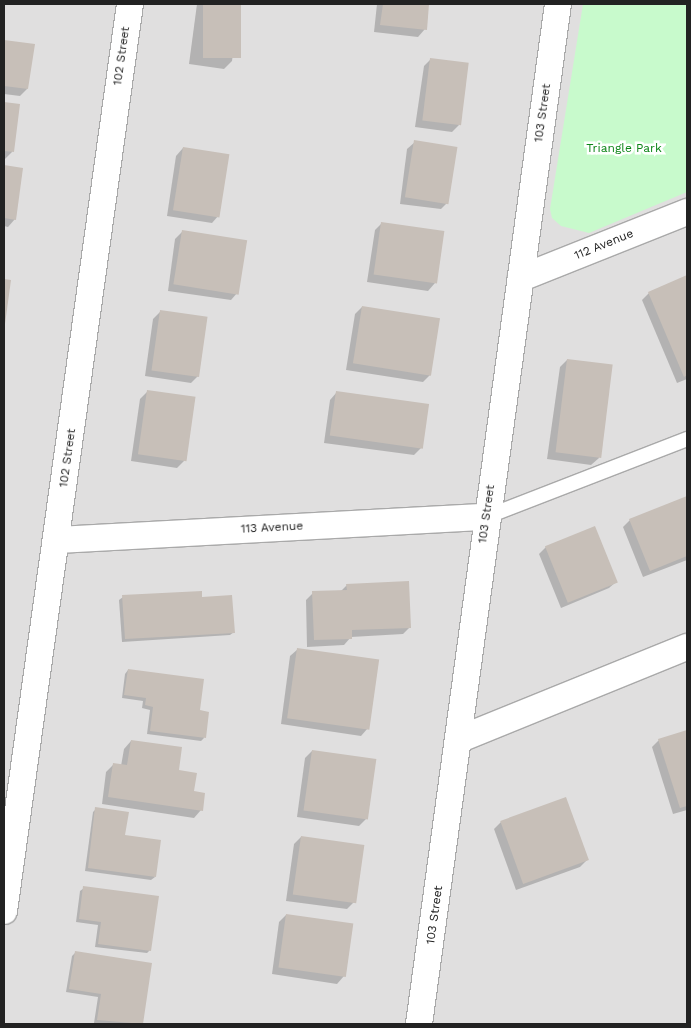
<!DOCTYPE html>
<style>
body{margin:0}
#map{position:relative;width:691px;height:1028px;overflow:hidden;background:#f2efe9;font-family:"Work Sans",sans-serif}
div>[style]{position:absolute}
.residential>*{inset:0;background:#e0dfdf;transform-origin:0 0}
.park>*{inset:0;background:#c8facc}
.shadow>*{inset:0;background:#0003}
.building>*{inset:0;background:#c7bfb8;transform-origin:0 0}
.roads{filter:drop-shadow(1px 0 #a9a9a9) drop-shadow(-1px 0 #a9a9a9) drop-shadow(0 1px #a9a9a9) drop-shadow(0 -1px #a9a9a9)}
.lane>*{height:14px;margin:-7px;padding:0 7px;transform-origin:7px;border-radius:7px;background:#fff}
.street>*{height:26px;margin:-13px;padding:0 13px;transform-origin:13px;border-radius:13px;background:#fff}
span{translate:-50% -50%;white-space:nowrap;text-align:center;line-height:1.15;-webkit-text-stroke:5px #fff;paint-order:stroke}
.street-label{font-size:12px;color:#222}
.park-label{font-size:12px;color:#0c8416}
.frame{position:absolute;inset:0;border:5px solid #222;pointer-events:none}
</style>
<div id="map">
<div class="residential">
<div style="left:4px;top:4px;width:683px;height:1020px"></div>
</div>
<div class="park">
<div style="clip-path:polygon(583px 4px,687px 4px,687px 192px,589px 233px,561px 226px,552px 218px,550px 209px)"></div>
</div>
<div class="shadow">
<div style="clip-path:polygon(197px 4px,240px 4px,232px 61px,224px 69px,189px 64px)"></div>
<div style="clip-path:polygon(377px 4px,428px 4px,425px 29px,418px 37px,374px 32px)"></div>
<div style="clip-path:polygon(4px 41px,33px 45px,27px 89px,20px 96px,4px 94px)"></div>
<div style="clip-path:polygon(431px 59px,459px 125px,452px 132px,415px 127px,424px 66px)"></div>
<div style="clip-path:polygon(4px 103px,19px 105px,12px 152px,5px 159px)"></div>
<div style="clip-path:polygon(415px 142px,448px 202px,441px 209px,400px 204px,407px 149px)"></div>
<div style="clip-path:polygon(183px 148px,219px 215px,212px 223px,167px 216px,176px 156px)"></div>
<div style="clip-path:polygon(4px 167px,22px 169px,15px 219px,8px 227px,4px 226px)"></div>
<div style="clip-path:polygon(382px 223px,435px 283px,428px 291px,367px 282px,375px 230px)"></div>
<div style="clip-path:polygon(182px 232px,238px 292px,231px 300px,168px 291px,175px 239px)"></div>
<div style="clip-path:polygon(687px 276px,687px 379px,677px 383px,642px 300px,649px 293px)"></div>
<div style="clip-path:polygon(362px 307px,430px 375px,423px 382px,346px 370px,355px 314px)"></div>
<div style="clip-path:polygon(160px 312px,198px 376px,191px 383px,145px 376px,153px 319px)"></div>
<div style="clip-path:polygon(567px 360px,599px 458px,591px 465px,547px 459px,560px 367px)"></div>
<div style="clip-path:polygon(147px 392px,185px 460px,177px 468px,131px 461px,140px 399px)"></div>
<div style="clip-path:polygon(337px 392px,421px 448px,414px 455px,324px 443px,330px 400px)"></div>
<div style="clip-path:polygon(687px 497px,687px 560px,643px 577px,623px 527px,630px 520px)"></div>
<div style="clip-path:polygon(546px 547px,617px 581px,609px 588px,561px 608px,539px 554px)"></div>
<div style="clip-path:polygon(347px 585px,410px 627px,403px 634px,351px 637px,344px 645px,307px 647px,306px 600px,313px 593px,341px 591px)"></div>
<div style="clip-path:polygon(123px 597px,201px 598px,234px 632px,230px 635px,122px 642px,119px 600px)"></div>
<div style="clip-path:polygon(298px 649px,368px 728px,361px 736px,281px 724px,290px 656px)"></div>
<div style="clip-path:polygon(128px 670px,198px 711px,204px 738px,201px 741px,147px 734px,150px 710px,142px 708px,143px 701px,122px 698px,125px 674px)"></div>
<div style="clip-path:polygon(687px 731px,687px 810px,673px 814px,652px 747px,659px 740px)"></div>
<div style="clip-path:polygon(131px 741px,177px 771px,201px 810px,194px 818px,102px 804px,106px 772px,113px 765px,121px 766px,124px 749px)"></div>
<div style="clip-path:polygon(312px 751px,366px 819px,359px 826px,297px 817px,305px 758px)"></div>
<div style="clip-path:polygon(96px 809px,124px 836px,155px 877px,151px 880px,85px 871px,93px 812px)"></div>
<div style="clip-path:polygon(501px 822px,587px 860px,580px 867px,516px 890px,494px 829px)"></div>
<div style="clip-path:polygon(301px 837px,354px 902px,347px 909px,286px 901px,294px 844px)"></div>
<div style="clip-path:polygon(84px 888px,150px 950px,147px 953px,95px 947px,98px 925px,76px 922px,80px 891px)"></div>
<div style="clip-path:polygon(286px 915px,344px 976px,337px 984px,272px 974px,279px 922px)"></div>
<div style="clip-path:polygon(75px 953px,151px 964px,142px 1024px,94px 1023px,98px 997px,66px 992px,72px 956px)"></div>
</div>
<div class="building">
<div style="left:203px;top:4px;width:38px;height:54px"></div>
<div style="clip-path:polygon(383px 4px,429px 4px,427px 30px,380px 25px)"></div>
<div style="clip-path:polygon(4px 40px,35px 44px,28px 89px,4px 86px)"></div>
<div style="left:430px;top:58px;width:39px;height:63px;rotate:7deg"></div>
<div style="clip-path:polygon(4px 102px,20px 104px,14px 152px,4px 151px)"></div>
<div style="left:414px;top:140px;width:44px;height:58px;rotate:9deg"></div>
<div style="left:183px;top:147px;width:47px;height:64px;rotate:9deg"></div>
<div style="clip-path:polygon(4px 165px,23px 168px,16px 220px,4px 218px)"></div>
<div style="left:381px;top:222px;width:64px;height:53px;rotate:8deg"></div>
<div style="left:182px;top:230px;width:66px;height:55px;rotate:9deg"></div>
<div style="clip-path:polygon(687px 275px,687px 375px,684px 377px,648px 292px)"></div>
<div style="clip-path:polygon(4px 279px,11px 280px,5px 324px,4px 324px)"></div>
<div style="left:362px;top:306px;width:79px;height:58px;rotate:9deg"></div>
<div style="left:160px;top:310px;width:48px;height:61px;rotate:8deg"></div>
<div style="left:567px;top:359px;width:46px;height:94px;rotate:7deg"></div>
<div style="left:147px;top:390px;width:49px;height:65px;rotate:8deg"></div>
<div style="left:336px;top:391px;width:94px;height:45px;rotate:8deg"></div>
<div style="clip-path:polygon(687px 496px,687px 556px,650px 571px,629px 519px)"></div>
<div style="left:595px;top:526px;width:61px;height:54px;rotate:68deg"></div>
<div style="clip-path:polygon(409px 581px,411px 628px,352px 630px,352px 639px,314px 640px,312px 591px,347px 590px,346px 584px)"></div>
<div style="clip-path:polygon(202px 591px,202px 597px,232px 595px,235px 633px,125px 639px,122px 595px)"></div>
<div style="left:297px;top:648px;width:83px;height:71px;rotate:8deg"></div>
<div style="clip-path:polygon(128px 669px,204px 679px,200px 710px,209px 712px,206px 738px,150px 731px,153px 707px,145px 705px,146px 698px,124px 695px)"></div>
<div style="clip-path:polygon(687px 730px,687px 806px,680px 808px,658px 739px)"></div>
<div style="clip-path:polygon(131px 740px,182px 747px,179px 770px,197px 773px,194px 791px,205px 793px,203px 811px,108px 797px,113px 763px,127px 765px)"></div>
<div style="left:312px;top:750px;width:65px;height:61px;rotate:8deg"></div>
<div style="left:566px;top:797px;width:67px;height:70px;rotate:70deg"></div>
<div style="clip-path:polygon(95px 807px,129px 812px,125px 835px,161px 840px,156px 877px,88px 868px)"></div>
<div style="left:301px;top:836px;width:64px;height:59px;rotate:8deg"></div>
<div style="clip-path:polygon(83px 886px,159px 896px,151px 951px,98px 944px,101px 922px,79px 919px)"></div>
<div style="left:286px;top:914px;width:68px;height:54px;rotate:8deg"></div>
<div style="clip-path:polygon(75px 951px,152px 963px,143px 1024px,97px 1020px,101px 994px,69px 989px)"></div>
</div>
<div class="roads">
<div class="lane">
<div style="left:486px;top:517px;width:216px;rotate:-21.2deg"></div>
</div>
<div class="street">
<div style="left:521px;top:278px;width:179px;rotate:-21.7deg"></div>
<div style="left:57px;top:540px;width:430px;rotate:-3.1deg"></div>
<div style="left:460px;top:739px;width:245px;rotate:-22.1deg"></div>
<div style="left:4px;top:911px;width:916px;rotate:-82.09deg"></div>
<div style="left:419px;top:1024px;width:1029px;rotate:-82.24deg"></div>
</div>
</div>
<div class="street-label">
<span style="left:122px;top:56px;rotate:-82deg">102 Street</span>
<span style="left:543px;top:113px;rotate:-82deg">103 Street</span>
<span style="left:604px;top:245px;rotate:-22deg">112 Avenue</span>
<span style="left:68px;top:458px;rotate:-82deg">102 Street</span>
<span style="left:487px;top:514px;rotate:-82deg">103 Street</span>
<span style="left:272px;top:528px;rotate:-3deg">113 Avenue</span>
<span style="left:435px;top:915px;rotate:-82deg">103 Street</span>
</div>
<div class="park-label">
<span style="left:624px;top:149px">Triangle Park</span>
</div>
<div class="frame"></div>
</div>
